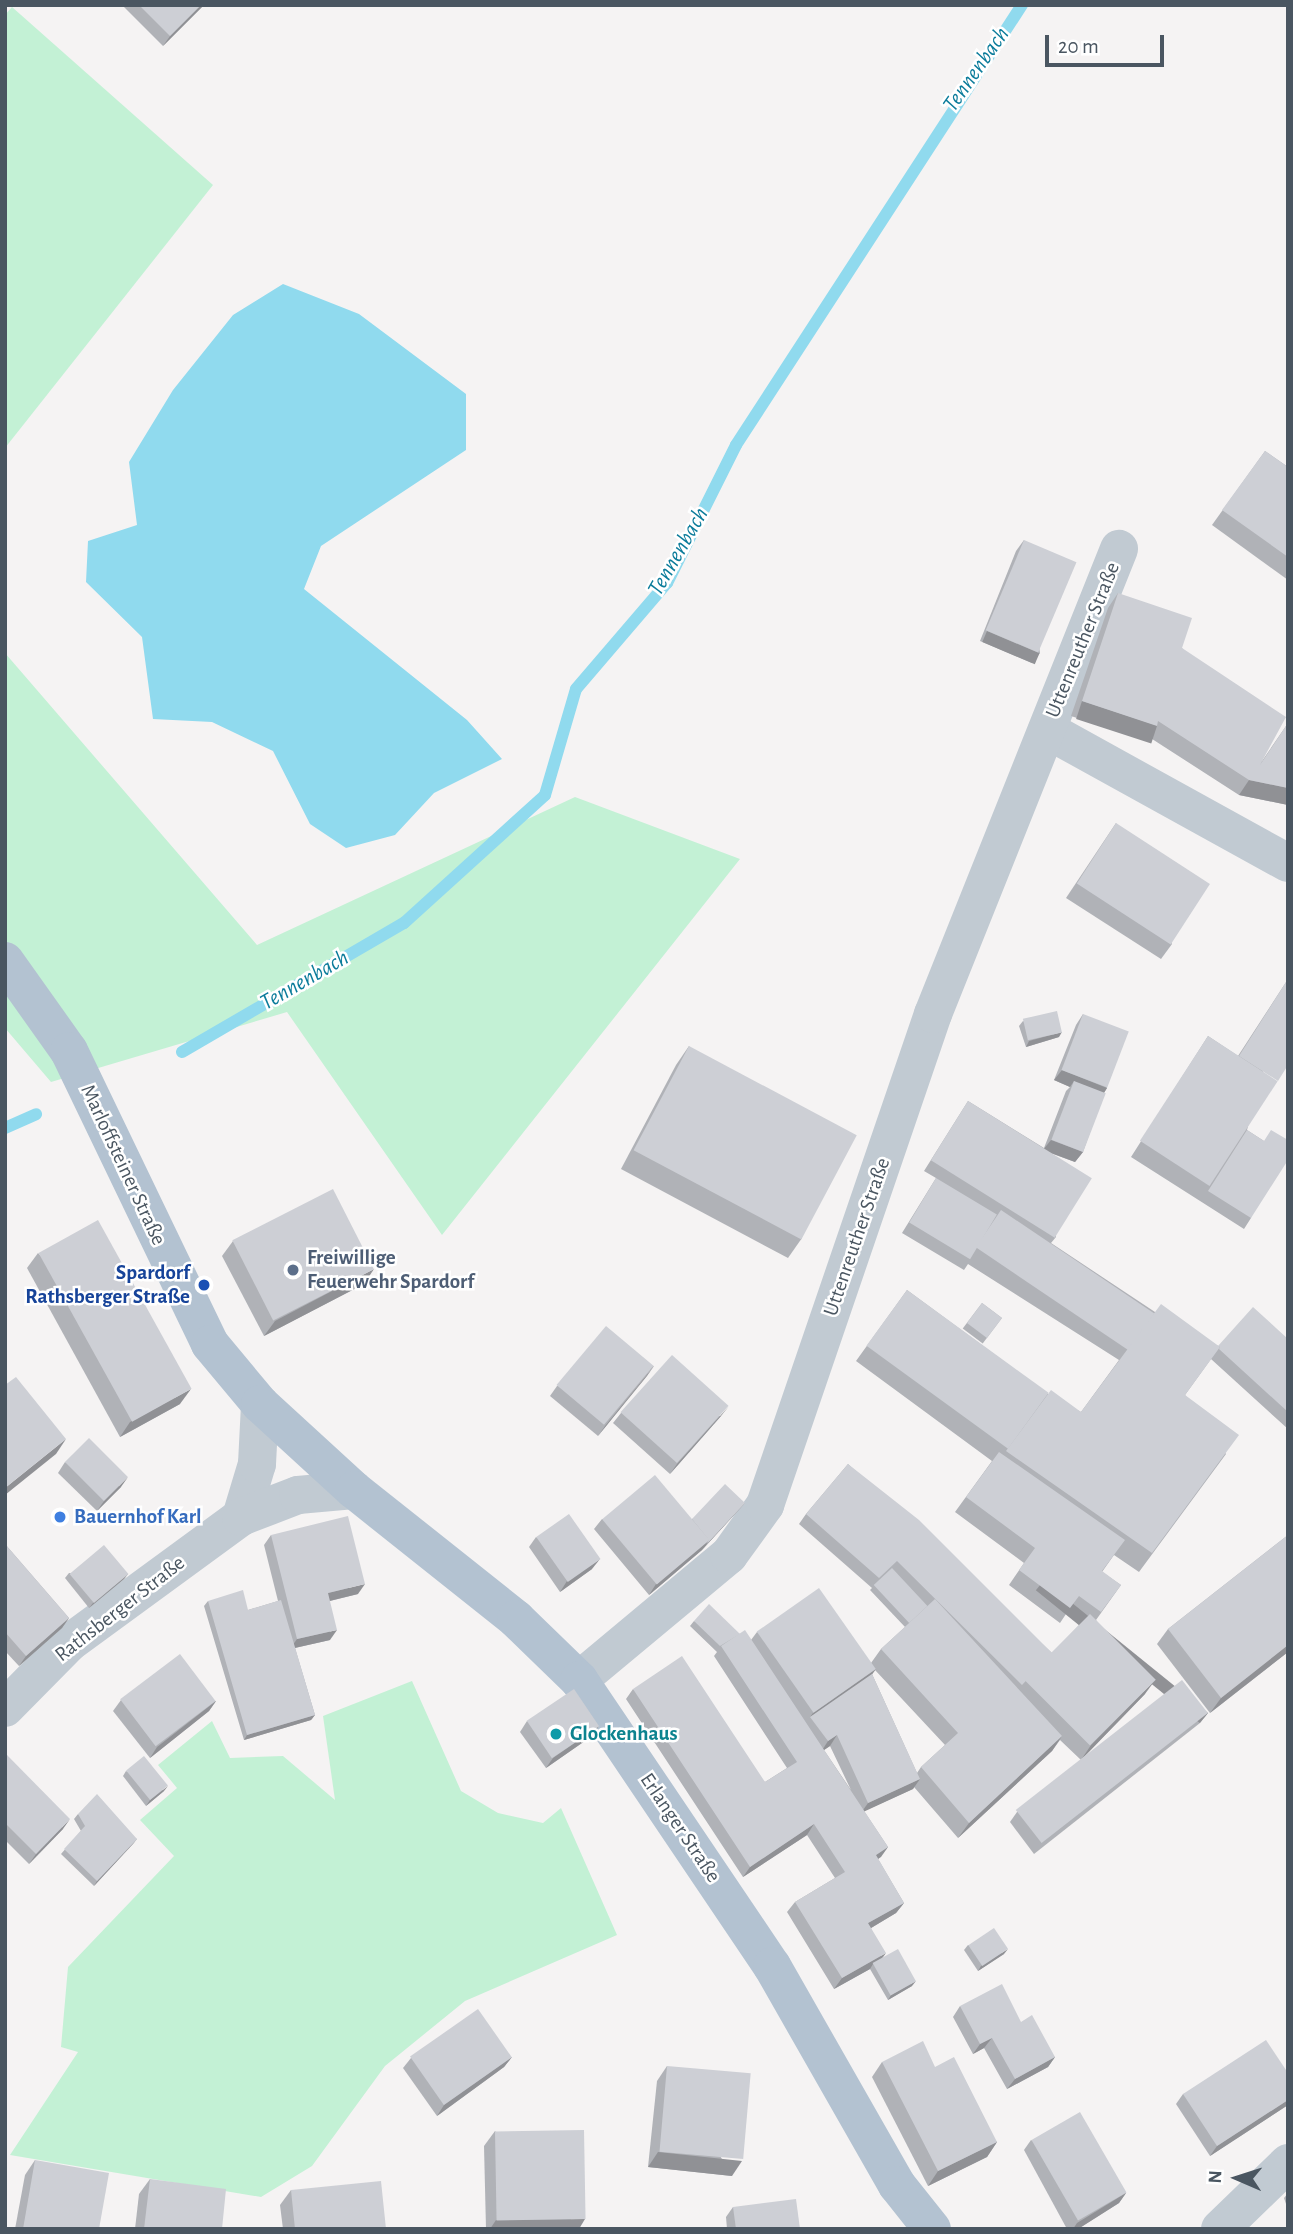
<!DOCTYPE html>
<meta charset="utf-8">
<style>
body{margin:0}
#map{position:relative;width:1293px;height:2234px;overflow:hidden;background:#f5f3f3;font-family:"Alegreya Sans",sans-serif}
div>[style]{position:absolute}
.green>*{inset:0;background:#c3f1d5}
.water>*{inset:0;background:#90daee}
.stream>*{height:12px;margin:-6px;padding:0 6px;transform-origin:6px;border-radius:6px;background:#90daee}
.minor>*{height:38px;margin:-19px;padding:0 19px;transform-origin:19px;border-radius:19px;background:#c1cad2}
.major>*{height:38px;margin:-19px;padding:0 19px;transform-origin:19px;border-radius:19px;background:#b3c2d1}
.wall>*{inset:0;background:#b0b2b7;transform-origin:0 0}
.shaded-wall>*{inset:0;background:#909195;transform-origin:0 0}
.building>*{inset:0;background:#cdcfd5;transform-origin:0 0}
.dots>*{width:19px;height:19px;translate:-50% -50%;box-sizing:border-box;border:4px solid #fff;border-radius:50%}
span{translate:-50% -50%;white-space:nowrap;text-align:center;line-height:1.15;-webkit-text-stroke:5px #fff;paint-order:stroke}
.street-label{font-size:21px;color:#4a5661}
.service-label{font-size:21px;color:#4e5e75;font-weight:700}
.left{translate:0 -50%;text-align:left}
.transit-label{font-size:21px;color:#164399;font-weight:700}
.right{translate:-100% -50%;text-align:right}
.shop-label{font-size:21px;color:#366cbe;font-weight:700}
.culture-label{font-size:21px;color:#0d838f;font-weight:700}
.water-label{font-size:23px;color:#0c7c9b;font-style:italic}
.frame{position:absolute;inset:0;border:7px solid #4a5661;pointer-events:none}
.north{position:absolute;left:1202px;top:2143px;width:70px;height:70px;-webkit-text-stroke:5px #fff;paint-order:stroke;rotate:273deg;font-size:19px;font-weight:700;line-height:28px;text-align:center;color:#4a5661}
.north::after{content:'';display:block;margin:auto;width:24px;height:32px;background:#4a5661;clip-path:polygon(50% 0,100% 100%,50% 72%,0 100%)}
.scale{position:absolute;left:1045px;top:35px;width:119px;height:32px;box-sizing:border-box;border:4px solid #4a5661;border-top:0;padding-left:9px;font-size:21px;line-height:24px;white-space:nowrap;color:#4a5661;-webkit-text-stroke:5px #fff;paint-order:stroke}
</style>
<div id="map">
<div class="green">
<div style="clip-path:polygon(12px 7px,213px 185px,5px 448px,5px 15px)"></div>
<div style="clip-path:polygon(5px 653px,257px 945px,575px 797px,740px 859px,442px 1235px,287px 1012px,51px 1082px,5px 1028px)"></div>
<div style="clip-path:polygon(412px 1681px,461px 1791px,498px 1813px,543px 1823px,561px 1808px,617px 1935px,465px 2001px,385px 2066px,312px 2166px,261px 2197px,10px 2155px,78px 2052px,61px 2047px,68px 1967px,174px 1856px,140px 1820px,177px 1788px,158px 1765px,212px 1721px,230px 1758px,283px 1756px,335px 1800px,323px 1716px)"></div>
</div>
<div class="water">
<div style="clip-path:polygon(283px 284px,359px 314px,466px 394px,466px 450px,321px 546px,304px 589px,467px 720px,502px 759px,434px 793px,395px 835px,346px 848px,310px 824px,273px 751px,212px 722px,153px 719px,142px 637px,86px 582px,88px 541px,137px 525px,129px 462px,173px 390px,233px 315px)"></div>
</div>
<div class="stream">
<div style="left:182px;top:1052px;width:257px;rotate:-30.2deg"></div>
<div style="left:404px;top:923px;width:190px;rotate:-42.2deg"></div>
<div style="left:545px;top:795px;width:110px;rotate:-73.7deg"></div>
<div style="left:576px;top:689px;width:140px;rotate:-49.4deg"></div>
<div style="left:667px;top:583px;width:154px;rotate:-63.4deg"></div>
<div style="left:736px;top:445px;width:525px;rotate:-56.98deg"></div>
<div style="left:5px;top:1128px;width:34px;rotate:-24deg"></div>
</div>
<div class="minor">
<div style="left:1047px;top:730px;width:275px;rotate:28.9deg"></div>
<div style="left:241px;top:1517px;width:55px;rotate:-73.2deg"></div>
<div style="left:257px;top:1464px;width:60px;rotate:-87.1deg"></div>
<div style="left:579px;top:1680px;width:195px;rotate:-39.8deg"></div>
<div style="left:729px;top:1555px;width:62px;rotate:-54.2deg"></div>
<div style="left:765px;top:1505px;width:519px;rotate:-71.11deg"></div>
<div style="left:933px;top:1014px;width:501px;rotate:-68.2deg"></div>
<div style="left:5px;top:1708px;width:91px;rotate:-45.4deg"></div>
<div style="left:69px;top:1643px;width:213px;rotate:-36.2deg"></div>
<div style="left:241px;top:1517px;width:61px;rotate:-21.1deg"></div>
<div style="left:298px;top:1495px;width:56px;rotate:-5.1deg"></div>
<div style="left:1220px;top:2229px;width:95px;rotate:-44.1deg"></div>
</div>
<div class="major">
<div style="left:5px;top:961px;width:110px;rotate:54.6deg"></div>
<div style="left:69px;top:1051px;width:325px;rotate:64.3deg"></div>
<div style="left:210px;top:1344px;width:78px;rotate:50.2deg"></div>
<div style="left:260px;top:1404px;width:127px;rotate:42.5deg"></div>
<div style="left:354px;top:1490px;width:207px;rotate:38.5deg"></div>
<div style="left:516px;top:1619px;width:88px;rotate:44.1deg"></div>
<div style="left:579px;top:1680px;width:345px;rotate:56deg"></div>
<div style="left:772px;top:1966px;width:252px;rotate:60.3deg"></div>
<div style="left:897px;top:2185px;width:56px;rotate:51.5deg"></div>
</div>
<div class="wall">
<div style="clip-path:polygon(122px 5px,204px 5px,163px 46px)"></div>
<div style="clip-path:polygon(1265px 451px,1288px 467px,1288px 580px,1212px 525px)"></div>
<div style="clip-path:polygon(1024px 540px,1040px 653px,1032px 663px,980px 641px,1016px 551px)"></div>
<div style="clip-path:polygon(1118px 593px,1182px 648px,1262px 761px,1288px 723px,1288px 805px,1239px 795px,1149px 737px,1146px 741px,1071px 716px,1108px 608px)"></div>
<div style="clip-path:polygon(1116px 823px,1172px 944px,1161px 959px,1066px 898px)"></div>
<div style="clip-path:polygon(1288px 979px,1247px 1130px,1264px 1141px,1251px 1218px,1244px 1229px,1131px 1157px,1208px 1036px,1238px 1056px)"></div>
<div style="clip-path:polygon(evenodd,1083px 1014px,1107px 1088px,1104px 1093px,1083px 1152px,1075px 1162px,1053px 1154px,1056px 1237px,1051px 1243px,1155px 1312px,1218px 1346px,1288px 1339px,1288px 1429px,1211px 1359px,1185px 1395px,1226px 1454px,1139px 1572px,1114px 1555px,1102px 1572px,1121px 1585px,1096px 1620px,1145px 1694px,1081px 1760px,1060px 1740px,1052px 1751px,958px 1838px,914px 1787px,913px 1789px,864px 1811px,888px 1847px,878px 1859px,904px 1903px,896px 1913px,871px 1928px,882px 1958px,912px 1986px,888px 2000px,870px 1969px,834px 1989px,787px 1912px,795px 1902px,835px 1878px,807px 1835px,743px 1877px,626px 1699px,633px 1689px,765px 1782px,787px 1768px,714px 1656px,717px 1652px,690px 1626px,694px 1621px,740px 1634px,751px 1640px,757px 1632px,871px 1663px,881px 1649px,905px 1627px,870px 1590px,872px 1588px,799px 1524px,806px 1514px,848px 1464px,1052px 1653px,1083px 1621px,1068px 1611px,1060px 1623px,1009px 1585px,1024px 1563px,955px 1512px,992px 1461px,856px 1361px,907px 1290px,1048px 1394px,1081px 1412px,1119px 1360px,968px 1264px,964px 1270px,902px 1233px,936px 1178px,924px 1171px,968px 1101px,1044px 1148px,1066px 1091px,1070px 1087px,1054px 1080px,1076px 1025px,1083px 1014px,875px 1670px,945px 1745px,921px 1767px,917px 1773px,872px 1674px,875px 1670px,1083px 1014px,830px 1746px,851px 1790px,824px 1750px,830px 1746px)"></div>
<div style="clip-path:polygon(1023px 1021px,1059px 1037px,1026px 1047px,1019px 1026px)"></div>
<div style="clip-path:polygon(689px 1046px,802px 1238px,788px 1258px,621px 1169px,676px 1065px)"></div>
<div style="clip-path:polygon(233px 1241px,364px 1284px,264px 1336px,222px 1256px)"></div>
<div style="clip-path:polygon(38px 1253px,180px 1404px,120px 1437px,27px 1268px)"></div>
<div style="left:982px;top:1303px;width:25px;height:32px;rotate:37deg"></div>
<div style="clip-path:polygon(654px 1366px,598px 1436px,550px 1396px,557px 1386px)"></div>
<div style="clip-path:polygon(621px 1413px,721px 1416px,670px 1474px,613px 1423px)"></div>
<div style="clip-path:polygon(65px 1462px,121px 1487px,97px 1511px,58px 1473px)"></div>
<div style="clip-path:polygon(745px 1503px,702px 1550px,649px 1595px,594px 1529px,602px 1519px,692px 1519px)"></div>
<div style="clip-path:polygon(271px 1535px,358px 1594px,330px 1601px,330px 1640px,295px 1648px,315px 1715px,311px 1720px,244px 1740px,204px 1606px,208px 1601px,248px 1610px,278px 1601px,264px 1545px)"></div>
<div style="clip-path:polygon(1288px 1535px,1288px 1652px,1210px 1713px,1157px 1644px,1168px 1629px)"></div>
<div style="clip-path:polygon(536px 1537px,592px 1569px,560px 1592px,529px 1547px)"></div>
<div style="clip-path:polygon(5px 1544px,69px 1618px,62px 1628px,19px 1666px,5px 1651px)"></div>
<div style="clip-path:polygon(69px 1573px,128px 1574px,124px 1579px,89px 1608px,65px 1578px)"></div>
<div style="clip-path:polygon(121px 1700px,216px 1701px,209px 1711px,150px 1758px,113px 1711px)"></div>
<div style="clip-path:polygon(1208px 1713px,1200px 1723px,1034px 1854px,1010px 1822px,1017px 1812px)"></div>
<div style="clip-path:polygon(527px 1721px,592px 1736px,546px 1768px,520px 1732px)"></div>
<div style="clip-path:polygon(5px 1753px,63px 1829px,29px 1864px,5px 1840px)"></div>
<div style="clip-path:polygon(126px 1771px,164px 1791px,146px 1806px,123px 1776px)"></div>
<div style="clip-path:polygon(78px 1814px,137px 1839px,94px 1886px,61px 1854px,81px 1831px,74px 1819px)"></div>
<div style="clip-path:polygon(968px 1945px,1004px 1954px,978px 1971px,964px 1950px)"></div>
<div style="clip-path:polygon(960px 2006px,1055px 2057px,1048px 2067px,1007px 2089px,984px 2048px,973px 2054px,953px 2017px)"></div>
<div style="clip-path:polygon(512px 2057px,504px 2067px,437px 2116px,403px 2068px,411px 2058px)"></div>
<div style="clip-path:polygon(882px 2062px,935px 2067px,997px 2142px,987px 2157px,928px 2186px,872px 2077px)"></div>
<div style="clip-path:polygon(667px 2066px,732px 2176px,648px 2167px,657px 2081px)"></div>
<div style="clip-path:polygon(1288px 2073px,1288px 2105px,1210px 2156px,1176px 2104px,1183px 2094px)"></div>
<div style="clip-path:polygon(495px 2131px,579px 2229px,486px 2229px,484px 2146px)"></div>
<div style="clip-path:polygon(1031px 2140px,1126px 2193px,1119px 2203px,1078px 2229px,1067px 2229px,1024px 2150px)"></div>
<div style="clip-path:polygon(35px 2160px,99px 2229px,15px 2229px,25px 2175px)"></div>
<div style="clip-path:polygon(150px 2179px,222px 2229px,135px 2229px,139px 2194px)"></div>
<div style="clip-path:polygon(291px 2190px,386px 2229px,283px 2229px,280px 2205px)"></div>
<div style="clip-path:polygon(1288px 2193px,1288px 2210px,1284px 2198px)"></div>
<div style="clip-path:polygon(733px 2207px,800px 2229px,727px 2229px,726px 2217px)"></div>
</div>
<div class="shaded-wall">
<div style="clip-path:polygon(201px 5px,204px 5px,163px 46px,170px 36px)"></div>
<div style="left:987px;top:631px;width:57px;height:12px;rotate:23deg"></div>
<div style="left:1082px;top:701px;width:79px;height:19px;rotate:18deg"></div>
<div style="clip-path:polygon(1249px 780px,1288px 788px,1288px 805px,1239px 795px)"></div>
<div style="clip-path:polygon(1062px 1032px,1059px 1037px,1026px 1047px,1029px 1041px)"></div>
<div style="clip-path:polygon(1062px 1070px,1107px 1088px,1100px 1099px,1074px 1081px,1070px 1087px,1054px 1080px)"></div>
<div style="clip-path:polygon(1051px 1140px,1083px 1152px,1075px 1162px,1043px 1150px)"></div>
<div style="clip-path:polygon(374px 1269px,364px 1284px,264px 1336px,275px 1321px)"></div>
<div style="clip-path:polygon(654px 1366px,647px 1376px,598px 1436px,605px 1426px)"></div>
<div style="clip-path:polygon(191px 1389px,180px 1404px,120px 1437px,130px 1422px)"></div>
<div style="clip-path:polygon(729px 1406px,721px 1416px,670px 1474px,677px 1464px)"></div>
<div style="clip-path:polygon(66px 1439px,56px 1454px,5px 1495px,5px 1488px)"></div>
<div style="clip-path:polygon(128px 1477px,121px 1487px,97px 1511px,104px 1501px)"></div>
<div style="clip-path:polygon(745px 1503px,702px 1550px,649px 1595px,656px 1584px)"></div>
<div style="clip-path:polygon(600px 1559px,592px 1569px,560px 1592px,567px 1581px)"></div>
<div style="clip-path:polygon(128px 1574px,124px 1579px,89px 1608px,93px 1603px)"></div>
<div style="clip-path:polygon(365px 1584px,358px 1594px,321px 1603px,328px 1593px)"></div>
<div style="clip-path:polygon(69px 1618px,62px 1628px,19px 1666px,26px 1656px)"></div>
<div style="clip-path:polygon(337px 1630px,330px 1640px,290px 1649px,297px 1639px)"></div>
<div style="clip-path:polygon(1288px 1645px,1288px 1652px,1210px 1713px,1221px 1698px)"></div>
<div style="clip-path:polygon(876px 1669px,865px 1684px,810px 1717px,813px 1713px)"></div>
<div style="clip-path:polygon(1156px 1679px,1145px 1694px,1081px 1760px,1091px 1745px)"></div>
<div style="clip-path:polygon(216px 1701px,209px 1711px,150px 1758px,157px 1747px)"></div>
<div style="left:1208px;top:1713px;width:13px;height:211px;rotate:129deg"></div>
<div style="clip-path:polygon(315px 1715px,311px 1720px,244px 1740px,247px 1735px)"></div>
<div style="clip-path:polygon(599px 1726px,592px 1736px,546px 1768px,553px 1758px)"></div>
<div style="clip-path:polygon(837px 1735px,830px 1746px,821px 1752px,828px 1741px)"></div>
<div style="clip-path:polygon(1062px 1736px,1052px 1751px,958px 1838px,969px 1823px)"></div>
<div style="clip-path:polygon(920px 1779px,913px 1789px,861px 1813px,868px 1803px)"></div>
<div style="clip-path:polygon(168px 1786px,164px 1791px,146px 1806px,150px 1800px)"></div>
<div style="clip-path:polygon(70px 1819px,63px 1829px,29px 1864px,36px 1854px)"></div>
<div style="clip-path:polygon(814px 1824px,807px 1835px,743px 1877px,750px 1867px)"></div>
<div style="clip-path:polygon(137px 1839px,133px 1844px,94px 1886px,97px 1881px)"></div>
<div style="clip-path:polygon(888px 1847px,881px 1857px,869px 1865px,876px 1855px)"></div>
<div style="clip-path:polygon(904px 1903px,896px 1913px,861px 1934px,868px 1923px)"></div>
<div style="clip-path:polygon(1008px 1949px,1004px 1954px,978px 1971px,981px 1966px)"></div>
<div style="clip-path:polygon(886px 1953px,878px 1964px,873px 1964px,870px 1969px,834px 1989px,842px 1978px)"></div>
<div style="clip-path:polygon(916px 1981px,912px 1986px,888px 2000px,891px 1995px)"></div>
<div style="clip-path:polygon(992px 2038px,984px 2048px,973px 2054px,980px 2044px)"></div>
<div style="clip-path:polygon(512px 2057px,504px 2067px,437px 2116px,444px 2105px)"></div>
<div style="clip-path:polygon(1055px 2057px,1048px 2067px,1007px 2089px,1015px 2079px)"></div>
<div style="clip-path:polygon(1288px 2100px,1288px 2105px,1210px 2156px,1217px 2146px)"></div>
<div style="clip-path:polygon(997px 2142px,987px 2157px,928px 2186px,938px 2171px)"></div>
<div style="clip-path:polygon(658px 2152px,742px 2161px,732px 2176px,648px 2167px)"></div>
<div style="clip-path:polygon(1126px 2193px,1119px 2203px,1078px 2229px,1073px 2229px,1077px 2223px)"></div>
<div style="clip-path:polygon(585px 2219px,579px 2229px,490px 2229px,496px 2220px)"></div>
</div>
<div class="building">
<div style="clip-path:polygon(139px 5px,201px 5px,170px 36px)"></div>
<div style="clip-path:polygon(1265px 451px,1288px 467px,1288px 557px,1222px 510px)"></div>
<div style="left:1024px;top:540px;width:57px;height:98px;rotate:23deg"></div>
<div style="clip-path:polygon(1118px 593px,1192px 618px,1182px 648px,1286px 717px,1260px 765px,1288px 723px,1288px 788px,1249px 780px,1158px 721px,1157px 726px,1082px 701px)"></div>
<div style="left:1116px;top:823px;width:112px;height:72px;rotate:33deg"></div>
<div style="clip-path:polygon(1288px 979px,1288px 1065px,1278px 1081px,1239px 1056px)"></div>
<div style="left:1057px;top:1011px;width:22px;height:35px;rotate:77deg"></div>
<div style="left:1083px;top:1014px;width:49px;height:60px;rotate:21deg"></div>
<div style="left:1208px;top:1036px;width:83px;height:125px;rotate:33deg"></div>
<div style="left:689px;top:1046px;width:190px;height:118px;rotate:28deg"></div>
<div style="left:1074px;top:1081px;width:34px;height:63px;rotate:21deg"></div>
<div style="left:968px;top:1101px;width:146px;height:70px;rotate:32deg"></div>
<div style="clip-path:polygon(1247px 1130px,1264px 1141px,1271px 1130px,1288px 1140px,1288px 1160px,1251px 1218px,1208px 1191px)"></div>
<div style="left:936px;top:1178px;width:71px;height:52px;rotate:31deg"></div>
<div style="left:333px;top:1189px;width:90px;height:113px;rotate:63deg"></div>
<div style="left:1001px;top:1210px;width:185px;height:45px;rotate:34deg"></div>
<div style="left:98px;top:1220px;width:193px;height:68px;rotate:61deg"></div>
<div style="left:907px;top:1290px;width:175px;height:69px;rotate:36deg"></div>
<div style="left:982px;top:1303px;width:25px;height:25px;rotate:37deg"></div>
<div style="clip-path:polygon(1161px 1304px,1220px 1347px,1185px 1395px,1239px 1435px,1152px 1553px,1006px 1451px,1051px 1390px,1081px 1412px)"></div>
<div style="clip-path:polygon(1253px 1307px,1288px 1339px,1288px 1412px,1219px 1349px,1220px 1347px,1218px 1346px)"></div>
<div style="left:606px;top:1326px;width:62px;height:77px;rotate:40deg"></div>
<div style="left:672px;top:1355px;width:76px;height:77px;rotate:42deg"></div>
<div style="clip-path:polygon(16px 1377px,66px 1439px,5px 1488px,5px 1385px)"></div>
<div style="left:89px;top:1438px;width:55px;height:34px;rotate:45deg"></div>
<div style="clip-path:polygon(999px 1452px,1125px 1540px,1102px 1571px,1121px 1585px,1101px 1612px,1079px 1596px,1070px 1608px,1019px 1570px,1035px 1548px,966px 1497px)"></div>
<div style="clip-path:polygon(848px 1464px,919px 1520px,1052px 1653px,1022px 1685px,897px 1561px,879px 1578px,806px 1514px)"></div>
<div style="left:655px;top:1475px;width:85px;height:69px;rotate:50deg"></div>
<div style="clip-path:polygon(725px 1484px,745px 1503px,706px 1545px,709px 1540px,692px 1519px)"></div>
<div style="left:569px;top:1514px;width:55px;height:40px;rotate:55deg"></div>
<div style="clip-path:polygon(348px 1516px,365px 1584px,328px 1593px,337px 1630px,297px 1639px,271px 1535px)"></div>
<div style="clip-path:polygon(1288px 1535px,1288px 1645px,1221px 1698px,1168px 1629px)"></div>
<div style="clip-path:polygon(5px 1544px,69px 1618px,26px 1656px,5px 1632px)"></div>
<div style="left:104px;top:1545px;width:38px;height:45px;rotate:50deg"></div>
<div style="left:892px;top:1568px;width:52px;height:25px;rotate:47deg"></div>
<div style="left:819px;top:1588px;width:99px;height:76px;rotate:55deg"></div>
<div style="clip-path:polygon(243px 1590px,248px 1610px,281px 1600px,315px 1715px,247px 1735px,208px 1601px)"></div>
<div style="clip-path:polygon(935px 1599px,1062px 1736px,969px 1823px,921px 1767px,958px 1733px,881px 1649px)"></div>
<div style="clip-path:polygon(709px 1604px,740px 1634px,720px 1646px,694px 1621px)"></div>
<div style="left:1090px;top:1614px;width:93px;height:93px;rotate:45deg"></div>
<div style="clip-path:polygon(745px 1630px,888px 1847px,876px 1855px,904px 1903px,868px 1923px,886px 1953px,842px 1978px,795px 1902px,845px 1872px,814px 1824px,750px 1867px,633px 1689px,682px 1656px,765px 1782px,797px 1762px,721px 1646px)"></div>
<div style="left:180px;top:1654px;width:59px;height:75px;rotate:53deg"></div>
<div style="clip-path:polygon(872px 1674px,920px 1779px,868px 1803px,837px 1735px,828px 1741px,810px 1717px)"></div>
<div style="left:1182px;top:1680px;width:42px;height:211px;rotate:52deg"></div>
<div style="left:574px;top:1689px;width:45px;height:57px;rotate:56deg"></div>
<div style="clip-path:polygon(5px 1753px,70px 1819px,36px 1854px,5px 1823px)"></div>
<div style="left:144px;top:1756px;width:38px;height:23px;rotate:51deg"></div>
<div style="clip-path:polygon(97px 1794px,137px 1839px,97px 1881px,64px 1849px,85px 1826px,78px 1814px)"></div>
<div style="left:994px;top:1928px;width:25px;height:31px;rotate:56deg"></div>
<div style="left:898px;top:1949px;width:37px;height:29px;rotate:61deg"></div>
<div style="clip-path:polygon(1002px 1984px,1021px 2022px,1032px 2015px,1055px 2057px,1015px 2079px,992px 2038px,980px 2044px,960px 2006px)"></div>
<div style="left:478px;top:2009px;width:59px;height:83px;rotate:55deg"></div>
<div style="clip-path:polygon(1266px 2040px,1288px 2073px,1288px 2100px,1217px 2146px,1183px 2094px)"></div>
<div style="clip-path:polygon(923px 2041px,935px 2067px,954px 2057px,997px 2142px,938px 2171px,882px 2062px)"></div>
<div style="left:667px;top:2066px;width:84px;height:86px;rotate:5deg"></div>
<div style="left:1080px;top:2112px;width:93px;height:56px;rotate:60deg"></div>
<div style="left:584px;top:2130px;width:89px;height:89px;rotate:89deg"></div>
<div style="clip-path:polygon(35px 2160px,109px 2173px,99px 2229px,23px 2229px)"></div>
<div style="clip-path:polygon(150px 2179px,226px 2189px,222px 2229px,144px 2229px)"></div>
<div style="clip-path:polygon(381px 2181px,386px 2229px,295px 2229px,291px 2190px)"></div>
<div style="clip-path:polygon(796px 2199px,800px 2229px,736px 2229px,733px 2207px)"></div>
</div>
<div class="dots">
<div style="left:293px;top:1270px;background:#5c6f8a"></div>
<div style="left:204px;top:1285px;background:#1a4fb4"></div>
<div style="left:60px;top:1517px;background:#3f7fe0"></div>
<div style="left:556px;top:1734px;background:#0f9aa8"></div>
</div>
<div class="street-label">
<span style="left:1083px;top:640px;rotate:-68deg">Uttenreuther Straße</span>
<span style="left:123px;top:1165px;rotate:65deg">Marloffsteiner Straße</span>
<span style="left:857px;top:1237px;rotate:-71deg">Uttenreuther Straße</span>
<span style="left:120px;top:1609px;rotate:-38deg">Rathsberger Straße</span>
<span style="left:680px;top:1828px;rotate:56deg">Erlanger Straße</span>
</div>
<div class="service-label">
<span class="left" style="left:307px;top:1270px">Freiwillige<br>Feuerwehr Spardorf</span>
</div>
<div class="transit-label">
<span class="right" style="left:190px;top:1285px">Spardorf<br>Rathsberger Straße</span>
</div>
<div class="shop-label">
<span class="left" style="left:74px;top:1517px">Bauernhof Karl</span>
</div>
<div class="culture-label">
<span class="left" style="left:570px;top:1734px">Glockenhaus</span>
</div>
<div class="water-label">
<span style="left:977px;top:70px;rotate:-55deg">Tennenbach</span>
<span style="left:679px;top:552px;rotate:-60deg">Tennenbach</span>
<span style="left:305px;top:981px;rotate:-30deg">Tennenbach</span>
</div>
<div class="frame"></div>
<div class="north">N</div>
<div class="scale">20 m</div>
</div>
